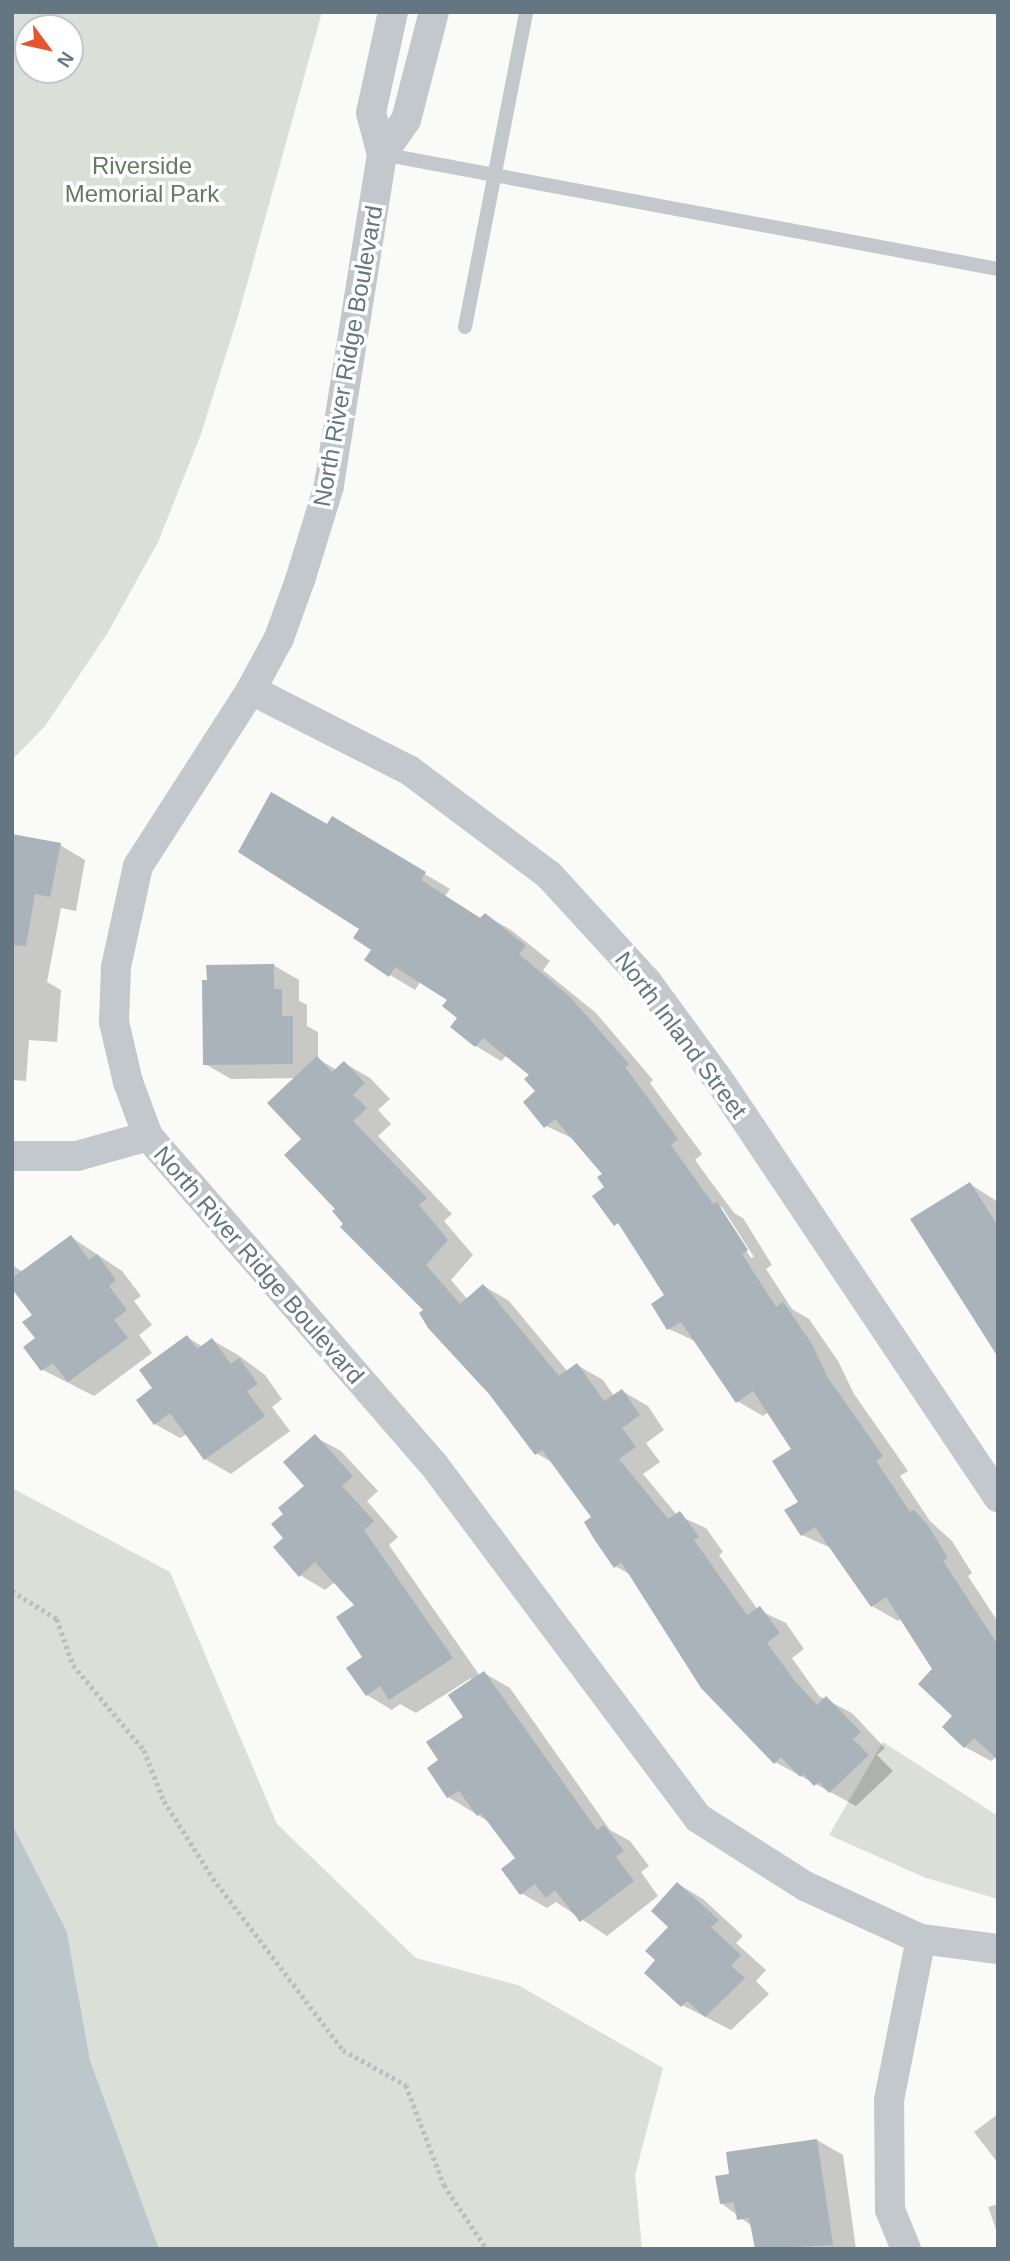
<!DOCTYPE html>
<style>
body{margin:0}
#map{position:relative;width:1010px;height:2261px;overflow:hidden;background:#fafaf8;font-family:Helvetica,sans-serif}
div>[style]{position:absolute}
.green>*{inset:0;background:#dadfd7}
.water>*{inset:0;background:#bbc7cb}
.shadow>*{inset:0;background:#0003}
.building>*{inset:0;background:#aab3b9}
.path>*{height:4.5px;margin-top:-2.25px;transform-origin:0;background:repeating-linear-gradient(90deg,#bbbfc2 0 3.5px,transparent 0 7px)}
.service>*{height:14px;margin:-7px;padding:0 7px;transform-origin:7px;border-radius:7px;background:#c3c8cc}
.minor>*{height:30px;margin:-15px;padding:0 15px;transform-origin:15px;border-radius:15px;background:#c3c8cc}
span{translate:-50% -50%;white-space:nowrap;text-align:center;line-height:1.15;-webkit-text-stroke:7px #fff;paint-order:stroke}
.park-label{font-size:24px;color:#687a64}
.street-label{font-size:24px;color:#657683}
.frame{position:absolute;inset:0;border:14px solid #657683;pointer-events:none}
.north{position:absolute;left:14px;top:14px;width:70px;height:70px;box-sizing:border-box;background:#fff;border:2px solid #c1c8cd;border-radius:50%;rotate:123deg;font-size:19px;font-weight:700;line-height:28px;text-align:center;color:#657683}
.north::after{content:'';display:block;margin:auto;width:24px;height:32px;background:#e4572e;clip-path:polygon(50% 0,100% 100%,50% 72%,0 100%)}
</style>
<div id="map">
<div class="green">
<div style="clip-path:polygon(evenodd,12px 12px,322px 12px,239px 313px,201px 434px,158px 542px,107px 634px,45px 726px,12px 760px,12px 12px,28px 28px,70px 28px,70px 70px,28px 70px,28px 28px)"></div>
<div style="clip-path:polygon(12px 1488px,170px 1572px,277px 1824px,416px 1958px,518px 1985px,663px 2068px,635px 2175px,642px 2249px,159px 2249px,90px 2060px,67px 1932px,12px 1824px)"></div>
<div style="clip-path:polygon(883px 1742px,998px 1816px,998px 1899px,926px 1878px,829px 1835px)"></div>
</div>
<div class="water">
<div style="clip-path:polygon(12px 1824px,67px 1932px,90px 2060px,159px 2249px,12px 2249px)"></div>
</div>
<div class="shadow">
<div style="clip-path:polygon(evenodd,332px 819px,450px 889px,445px 896px,482px 919px,485px 915px,511px 930px,550px 961px,543px 970px,596px 1013px,653px 1080px,650px 1083px,702px 1154px,695px 1160px,734px 1213px,743px 1218px,772px 1265px,766px 1269px,792px 1309px,809px 1319px,838px 1361px,854px 1394px,908px 1471px,900px 1476px,930px 1521px,952px 1541px,972px 1573px,968px 1576px,998px 1622px,998px 1756px,991px 1761px,965px 1747px,934px 1670px,902px 1618px,898px 1621px,872px 1606px,831px 1548px,802px 1535px,793px 1449px,769px 1412px,763px 1416px,737px 1401px,697px 1342px,669px 1329px,666px 1296px,625px 1230px,595px 1196px,607px 1187px,604px 1174px,574px 1139px,546px 1126px,531px 1075px,507px 1055px,501px 1061px,476px 1046px,449px 1000px,421px 981px,415px 990px,390px 975px,361px 929px,328px 826px,332px 819px,718px 1207px,722px 1207px,754px 1257px,751px 1258px,718px 1207px)"></div>
<div style="clip-path:polygon(12px 836px,60px 845px,85px 860px,76px 911px,61px 908px,47px 982px,61px 990px,57px 1042px,29px 1040px,26px 1081px,13px 1080px,12px 1090px)"></div>
<div style="clip-path:polygon(273px 965px,299px 980px,299px 1001px,307px 1005px,307px 1026px,318px 1032px,318px 1059px,337px 1070px,344px 1063px,370px 1078px,390px 1099px,378px 1110px,391px 1124px,378px 1136px,452px 1214px,444px 1221px,473px 1255px,451px 1280px,468px 1300px,484px 1286px,509px 1301px,568px 1372px,577px 1365px,603px 1380px,614px 1396px,622px 1391px,648px 1406px,664px 1430px,646px 1443px,660px 1462px,643px 1474px,677px 1515px,706px 1528px,723px 1552px,719px 1555px,758px 1610px,786px 1623px,804px 1649px,792px 1658px,819px 1696px,852px 1713px,885px 1748px,877px 1755px,893px 1771px,856px 1806px,775px 1762px,631px 1575px,615px 1566px,593px 1517px,555px 1464px,536px 1453px,426px 1310px,345px 1224px,304px 1139px,297px 1078px,231px 1079px,205px 1064px)"></div>
<div style="clip-path:polygon(970px 1184px,998px 1202px,998px 1357px,912px 1220px)"></div>
<div style="clip-path:polygon(71px 1237px,122px 1271px,141px 1296px,134px 1301px,152px 1325px,139px 1335px,152px 1353px,94px 1396px,43px 1370px,34px 1315px,12px 1287px,12px 1265px,23px 1272px)"></div>
<div style="clip-path:polygon(187px 1337px,203px 1347px,212px 1340px,238px 1355px,265px 1375px,282px 1399px,272px 1407px,290px 1431px,231px 1474px,205px 1459px,187px 1434px,180px 1438px,155px 1424px,154px 1389px)"></div>
<div style="clip-path:polygon(315px 1437px,341px 1451px,378px 1491px,367px 1501px,398px 1537px,389px 1545px,480px 1676px,484px 1673px,510px 1688px,610px 1830px,630px 1841px,649px 1866px,641px 1872px,658px 1896px,607px 1936px,556px 1902px,547px 1908px,521px 1893px,518px 1858px,491px 1823px,448px 1797px,440px 1760px,466px 1717px,471px 1678px,416px 1713px,400px 1704px,392px 1710px,367px 1695px,356px 1606px,335px 1582px,325px 1590px,300px 1575px,286px 1538px,285px 1514px,306px 1486px)"></div>
<div style="clip-path:polygon(678px 1884px,703px 1899px,743px 1936px,736px 1943px,766px 1970px,756px 1981px,769px 1994px,731px 2030px,682px 2005px,658px 1960px,670px 1927px)"></div>
<div style="clip-path:polygon(998px 2114px,998px 2163px,974px 2132px)"></div>
<div style="clip-path:polygon(817px 2140px,843px 2155px,856px 2249px,757px 2249px,753px 2227px,721px 2203px,731px 2175px)"></div>
<div style="clip-path:polygon(998px 2204px,998px 2235px,988px 2207px)"></div>
</div>
<div class="building">
<div style="clip-path:polygon(271px 792px,327px 824px,332px 816px,426px 872px,421px 880px,480px 918px,485px 913px,526px 946px,519px 954px,570px 997px,629px 1064px,625px 1067px,678px 1139px,671px 1145px,713px 1204px,717px 1202px,748px 1250px,742px 1254px,776px 1307px,783px 1302px,812px 1344px,828px 1378px,883px 1456px,876px 1461px,910px 1512px,914px 1510px,927px 1524px,948px 1558px,943px 1561px,998px 1645px,998px 1760px,974px 1738px,964px 1748px,942px 1727px,952px 1716px,918px 1684px,932px 1669px,886px 1597px,871px 1607px,815px 1527px,801px 1536px,784px 1510px,798px 1502px,772px 1461px,791px 1449px,753px 1391px,736px 1403px,681px 1322px,667px 1330px,651px 1304px,664px 1295px,618px 1223px,614px 1226px,592px 1196px,604px 1187px,597px 1177px,602px 1174px,555px 1119px,544px 1128px,523px 1102px,535px 1091px,524px 1079px,529px 1075px,483px 1038px,475px 1047px,450px 1027px,457px 1018px,442px 1006px,447px 1000px,395px 967px,389px 977px,364px 960px,371px 950px,353px 938px,359px 929px,238px 852px)"></div>
<div style="clip-path:polygon(12px 834px,61px 843px,50px 897px,35px 894px,26px 946px,12px 945px)"></div>
<div style="clip-path:polygon(274px 964px,274px 989px,282px 989px,282px 1016px,293px 1016px,293px 1064px,203px 1065px,202px 980px,207px 980px,206px 965px)"></div>
<div style="clip-path:polygon(317px 1056px,332px 1072px,344px 1061px,365px 1083px,353px 1095px,367px 1108px,353px 1121px,427px 1198px,419px 1205px,448px 1240px,426px 1265px,460px 1304px,483px 1284px,559px 1376px,577px 1363px,604px 1401px,622px 1389px,640px 1415px,622px 1428px,636px 1447px,619px 1459px,668px 1519px,680px 1511px,699px 1537px,694px 1540px,747px 1615px,760px 1606px,780px 1633px,767px 1643px,794px 1680px,817px 1705px,826px 1696px,861px 1732px,853px 1739px,869px 1755px,829px 1793px,819px 1782px,814px 1786px,803px 1774px,800px 1777px,781px 1757px,774px 1764px,701px 1688px,621px 1562px,614px 1568px,594px 1539px,584px 1522px,591px 1517px,542px 1450px,535px 1455px,489px 1394px,428px 1328px,419px 1313px,423px 1310px,340px 1227px,343px 1224px,332px 1211px,335px 1209px,284px 1155px,301px 1139px,267px 1103px)"></div>
<div style="clip-path:polygon(970px 1182px,998px 1226px,998px 1357px,910px 1219px)"></div>
<div style="clip-path:polygon(71px 1235px,89px 1260px,97px 1254px,116px 1280px,109px 1286px,127px 1310px,114px 1320px,128px 1338px,68px 1382px,53px 1363px,41px 1371px,23px 1347px,35px 1338px,22px 1322px,32px 1315px,12px 1289px,12px 1278px)"></div>
<div style="clip-path:polygon(187px 1335px,197px 1349px,212px 1338px,231px 1364px,239px 1358px,258px 1384px,247px 1391px,265px 1416px,204px 1460px,170px 1413px,154px 1425px,136px 1400px,152px 1388px,139px 1370px)"></div>
<div style="clip-path:polygon(315px 1434px,353px 1476px,342px 1486px,374px 1521px,364px 1530px,453px 1658px,389px 1700px,380px 1686px,366px 1696px,346px 1668px,362px 1657px,336px 1617px,354px 1605px,315px 1562px,299px 1577px,273px 1547px,283px 1538px,271px 1524px,283px 1514px,278px 1508px,304px 1486px,283px 1462px)"></div>
<div style="clip-path:polygon(484px 1671px,597px 1830px,604px 1825px,624px 1851px,616px 1857px,634px 1881px,580px 1922px,555px 1890px,546px 1898px,535px 1884px,520px 1895px,501px 1869px,515px 1858px,481px 1813px,477px 1816px,459px 1791px,447px 1798px,427px 1768px,438px 1760px,426px 1742px,463px 1717px,448px 1695px)"></div>
<div style="clip-path:polygon(677px 1882px,719px 1920px,711px 1927px,741px 1955px,731px 1966px,745px 1978px,705px 2017px,687px 2001px,681px 2007px,644px 1973px,655px 1960px,645px 1951px,668px 1927px,651px 1911px)"></div>
<div style="clip-path:polygon(817px 2139px,833px 2245px,755px 2249px,749px 2218px,737px 2220px,734px 2202px,720px 2204px,715px 2176px,729px 2174px,726px 2152px)"></div>
</div>
<div class="path">
<div style="left:12px;top:1591px;width:53px;rotate:31.9deg"></div>
<div style="left:57px;top:1619px;width:49px;rotate:70.8deg"></div>
<div style="left:73px;top:1665px;width:111px;rotate:50.1deg"></div>
<div style="left:144px;top:1750px;width:55px;rotate:68.6deg"></div>
<div style="left:164px;top:1801px;width:91px;rotate:57.5deg"></div>
<div style="left:213px;top:1878px;width:216px;rotate:52.9deg"></div>
<div style="left:343px;top:2050px;width:72px;rotate:29.1deg"></div>
<div style="left:406px;top:2085px;width:107px;rotate:69.2deg"></div>
<div style="left:444px;top:2185px;width:77px;rotate:56.1deg"></div>
</div>
<div class="service">
<div style="left:382px;top:154px;width:627px;rotate:10.57deg"></div>
<div style="left:465px;top:327px;width:321px;rotate:-79deg"></div>
</div>
<div class="minor">
<div style="left:393px;top:12px;width:103px;rotate:102.3deg"></div>
<div style="left:371px;top:113px;width:42px;rotate:75deg"></div>
<div style="left:382px;top:154px;width:42px;rotate:-54.8deg"></div>
<div style="left:406px;top:120px;width:112px;rotate:-75.5deg"></div>
<div style="left:382px;top:154px;width:336px;rotate:99.1deg"></div>
<div style="left:329px;top:486px;width:98px;rotate:107.1deg"></div>
<div style="left:300px;top:580px;width:62px;rotate:109.9deg"></div>
<div style="left:279px;top:638px;width:59px;rotate:118.3deg"></div>
<div style="left:251px;top:690px;width:209px;rotate:122.7deg"></div>
<div style="left:138px;top:866px;width:103px;rotate:102.3deg"></div>
<div style="left:116px;top:967px;width:55px;rotate:92.1deg"></div>
<div style="left:114px;top:1022px;width:62px;rotate:76.9deg"></div>
<div style="left:128px;top:1082px;width:58px;rotate:69.7deg"></div>
<div style="left:148px;top:1136px;width:436px;rotate:49deg"></div>
<div style="left:434px;top:1465px;width:441px;rotate:53.2deg"></div>
<div style="left:698px;top:1818px;width:127px;rotate:32.4deg"></div>
<div style="left:805px;top:1886px;width:128px;rotate:24.6deg"></div>
<div style="left:921px;top:1939px;width:78px;rotate:7.4deg"></div>
<div style="left:251px;top:690px;width:177px;rotate:26.9deg"></div>
<div style="left:409px;top:770px;width:175px;rotate:36.9deg"></div>
<div style="left:549px;top:875px;width:145px;rotate:47.5deg"></div>
<div style="left:647px;top:982px;width:129px;rotate:53.8deg"></div>
<div style="left:723px;top:1086px;width:495px;rotate:56.2deg"></div>
<div style="left:12px;top:1156px;width:65px"></div>
<div style="left:77px;top:1156px;width:74px;rotate:-15.7deg"></div>
<div style="left:906px;top:2249px;width:42px;rotate:-112.3deg"></div>
<div style="left:890px;top:2210px;width:110px;rotate:-90.5deg"></div>
<div style="left:889px;top:2100px;width:164px;rotate:-78.8deg"></div>
</div>
<div class="park-label">
<span style="left:142px;top:180px">Riverside<br>Memorial Park</span>
</div>
<div class="street-label">
<span style="left:348px;top:356px;rotate:-80deg">North River Ridge Boulevard</span>
<span style="left:681px;top:1035px;rotate:53deg">North Inland Street</span>
<span style="left:259px;top:1265px;rotate:49deg">North River Ridge Boulevard</span>
</div>
<div class="frame"></div>
<div class="north">N</div>
</div>
